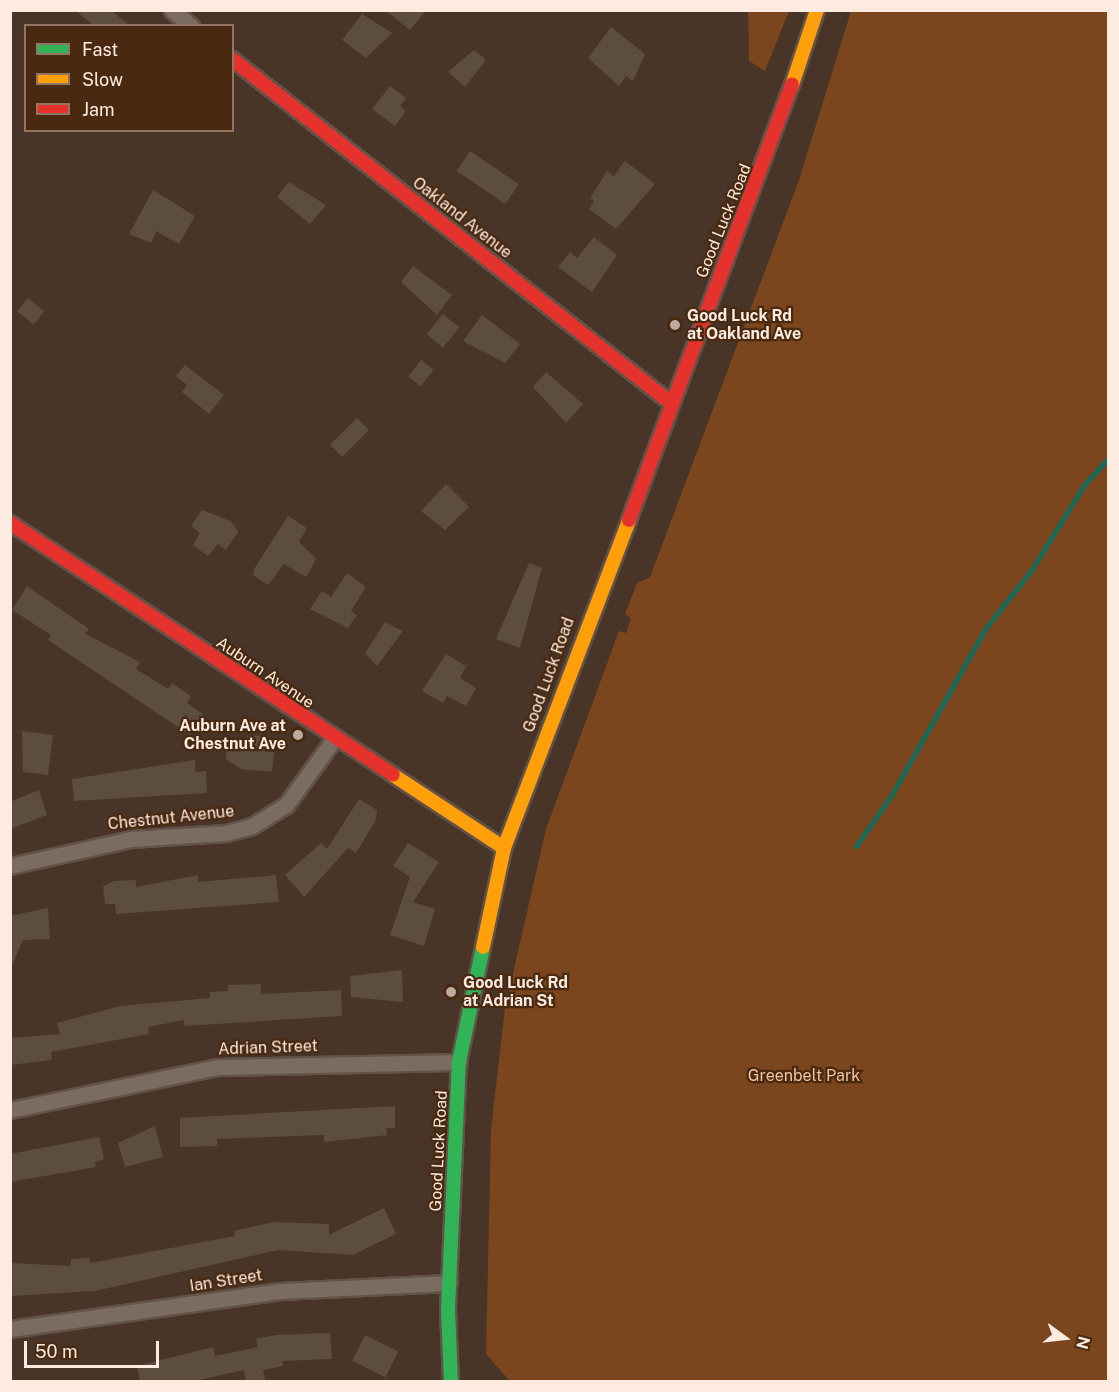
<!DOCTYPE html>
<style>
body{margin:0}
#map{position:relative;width:1119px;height:1392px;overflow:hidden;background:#483528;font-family:"Public Sans",sans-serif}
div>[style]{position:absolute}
.green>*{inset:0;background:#7b451d}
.stream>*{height:5px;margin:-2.5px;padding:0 2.5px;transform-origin:2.5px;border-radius:2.5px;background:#1a6957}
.building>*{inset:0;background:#5c4d3e;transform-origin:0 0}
.roads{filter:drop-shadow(2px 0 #625248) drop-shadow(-2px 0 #625248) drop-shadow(0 2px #625248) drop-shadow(0 -2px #625248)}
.street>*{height:15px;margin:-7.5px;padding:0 7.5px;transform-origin:7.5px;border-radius:7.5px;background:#7b6c62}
.fast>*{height:14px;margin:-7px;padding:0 7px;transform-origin:7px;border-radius:7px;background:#30b455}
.slow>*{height:14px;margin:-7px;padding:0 7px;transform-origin:7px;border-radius:7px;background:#ff9f0a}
.jam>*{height:14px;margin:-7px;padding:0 7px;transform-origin:7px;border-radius:7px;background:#e5322d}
.dots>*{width:16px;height:16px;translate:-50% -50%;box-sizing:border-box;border:3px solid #492910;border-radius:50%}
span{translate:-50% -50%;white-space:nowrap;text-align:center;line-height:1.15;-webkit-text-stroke:4.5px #492910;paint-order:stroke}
.street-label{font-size:16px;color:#fdebe0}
.poi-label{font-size:16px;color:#fdebe0;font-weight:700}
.left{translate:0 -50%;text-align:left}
.right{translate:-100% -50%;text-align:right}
.park-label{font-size:16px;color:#f1c2a3}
.frame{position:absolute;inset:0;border:12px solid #fdebe0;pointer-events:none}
.legend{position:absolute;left:24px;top:24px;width:210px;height:108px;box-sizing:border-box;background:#492910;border:2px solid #917763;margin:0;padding:8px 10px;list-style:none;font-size:18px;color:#fdebe0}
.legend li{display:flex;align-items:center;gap:12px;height:30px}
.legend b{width:30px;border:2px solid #917763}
.north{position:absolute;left:1035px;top:1308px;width:60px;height:60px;-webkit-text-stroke:4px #492910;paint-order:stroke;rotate:105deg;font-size:16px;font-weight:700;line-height:24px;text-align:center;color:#fdebe0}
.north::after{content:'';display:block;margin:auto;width:21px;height:27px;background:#fdebe0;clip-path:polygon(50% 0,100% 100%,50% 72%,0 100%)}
.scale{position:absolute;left:24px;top:1341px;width:135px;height:27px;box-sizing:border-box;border:3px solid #fdebe0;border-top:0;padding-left:8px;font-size:18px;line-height:21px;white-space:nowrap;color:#fdebe0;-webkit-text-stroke:4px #492910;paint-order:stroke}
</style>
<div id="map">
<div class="green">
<div style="clip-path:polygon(748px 11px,789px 11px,765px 71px,749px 61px)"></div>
<div style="clip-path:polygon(851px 11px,1108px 11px,1108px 1381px,510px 1381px,486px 1354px,491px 1129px,505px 1008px,546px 829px,619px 631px,626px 633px,631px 618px,625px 614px,637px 583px,650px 577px,799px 180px)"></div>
</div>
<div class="stream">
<div style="left:856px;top:846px;width:61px;rotate:-55deg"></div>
<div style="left:891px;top:796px;width:192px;rotate:-60.6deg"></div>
<div style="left:985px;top:629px;width:76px;rotate:-51.9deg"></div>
<div style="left:1032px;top:569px;width:99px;rotate:-58.2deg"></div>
<div style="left:1084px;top:485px;width:36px;rotate:-48deg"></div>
</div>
<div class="building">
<div style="clip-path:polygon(75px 10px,111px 10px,130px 26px,94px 26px)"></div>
<div style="clip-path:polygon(385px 10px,426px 10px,410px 30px)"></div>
<div style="clip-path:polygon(362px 14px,392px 33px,366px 58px,342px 40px)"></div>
<div style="clip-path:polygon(611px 27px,645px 54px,633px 81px,626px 76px,619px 86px,588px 58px)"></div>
<div style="clip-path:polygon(474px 50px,486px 60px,465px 87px,448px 72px)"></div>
<div style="clip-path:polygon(390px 86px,406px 98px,400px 106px,406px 111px,395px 126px,372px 109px)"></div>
<div style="left:470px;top:151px;width:59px;height:24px;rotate:34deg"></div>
<div style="clip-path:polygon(625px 161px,655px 184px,616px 229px,589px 209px,594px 201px,590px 198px,607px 171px,614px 176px)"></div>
<div style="clip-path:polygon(289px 182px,326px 205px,310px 224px,277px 197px)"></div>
<div style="clip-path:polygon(153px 190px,195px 216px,179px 244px,156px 231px,151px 243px,129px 234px)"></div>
<div style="clip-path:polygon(594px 237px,617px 255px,592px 292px,558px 267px,570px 252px,577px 258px)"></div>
<div style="clip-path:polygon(413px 266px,452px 295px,437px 315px,401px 282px)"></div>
<div style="left:28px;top:298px;width:21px;height:17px;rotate:39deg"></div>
<div style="left:443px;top:314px;width:21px;height:26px;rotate:39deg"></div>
<div style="clip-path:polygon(482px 315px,520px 344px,505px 363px,463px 341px)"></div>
<div style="left:421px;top:360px;width:16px;height:21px;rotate:38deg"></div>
<div style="clip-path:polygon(185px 365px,224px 395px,209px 414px,182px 392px,187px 385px,176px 376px)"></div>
<div style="clip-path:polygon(546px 372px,583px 404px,566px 423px,533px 387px)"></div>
<div style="left:357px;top:418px;width:17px;height:38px;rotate:45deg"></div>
<div style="clip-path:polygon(446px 484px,469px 507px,445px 530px,421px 511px)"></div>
<div style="clip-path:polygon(202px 510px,231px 521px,238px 532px,226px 550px,218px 544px,208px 556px,193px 545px,200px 533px,191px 526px)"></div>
<div style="clip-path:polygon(288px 516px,307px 528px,299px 542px,316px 559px,306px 577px,284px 564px,268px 585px,253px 575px,254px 569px)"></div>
<div style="clip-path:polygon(529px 563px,542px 568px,520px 648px,496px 639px)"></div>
<div style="clip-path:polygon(347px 573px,366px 587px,351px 611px,357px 615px,348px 628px,310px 609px,322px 591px,331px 597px)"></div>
<div style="clip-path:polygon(27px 586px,89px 629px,85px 634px,140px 662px,136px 669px,168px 689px,172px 683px,191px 696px,187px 703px,204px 715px,190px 735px,48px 640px,51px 635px,12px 610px)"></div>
<div style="clip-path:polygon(385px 622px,403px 631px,377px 666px,365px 653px)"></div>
<div style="clip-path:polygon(446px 654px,466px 666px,460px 678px,476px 688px,466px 706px,447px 696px,443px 703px,422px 691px)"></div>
<div style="clip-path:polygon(22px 731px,53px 735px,48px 775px,23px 772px)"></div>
<div style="clip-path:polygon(247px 735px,265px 736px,264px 751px,274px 752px,272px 772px,241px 769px,226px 759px,227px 741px,246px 742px)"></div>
<div style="clip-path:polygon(195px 760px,195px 772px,206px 771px,207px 793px,74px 801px,72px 779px)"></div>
<div style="clip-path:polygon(39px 790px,47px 815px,10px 829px,10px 802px)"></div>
<div style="clip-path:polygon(359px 799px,377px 810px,376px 820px,356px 853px,348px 848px,304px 897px,285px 875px,321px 843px,327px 849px)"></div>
<div style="clip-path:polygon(408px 843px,439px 862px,413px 902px,435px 909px,424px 946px,390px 935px,410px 877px,393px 866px)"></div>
<div style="clip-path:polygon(198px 875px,198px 882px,276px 875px,279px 902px,116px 914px,115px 904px,105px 904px,103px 886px,114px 881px,136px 880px,136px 887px)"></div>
<div style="clip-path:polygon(48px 908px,50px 939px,23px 940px,10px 970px,10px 916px)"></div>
<div style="clip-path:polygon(402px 970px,403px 1002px,351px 997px,350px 976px)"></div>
<div style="clip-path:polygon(261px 984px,261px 994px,341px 990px,342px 1016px,184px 1026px,184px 1020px,148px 1027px,149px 1034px,51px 1052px,52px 1060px,10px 1065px,10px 1038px,60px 1034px,57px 1023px,120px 1006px,210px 998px,210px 992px,228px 991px,228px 985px)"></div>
<div style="clip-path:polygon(395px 1106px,395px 1128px,386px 1128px,387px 1135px,324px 1142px,324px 1135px,217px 1139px,217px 1146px,180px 1147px,180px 1118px)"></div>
<div style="clip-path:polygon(155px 1126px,163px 1157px,125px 1167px,118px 1143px)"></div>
<div style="clip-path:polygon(99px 1137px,104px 1159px,95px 1162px,96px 1167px,10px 1182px,10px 1154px)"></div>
<div style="clip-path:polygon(384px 1208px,396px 1234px,353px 1255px,278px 1250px,95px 1291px,10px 1296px,10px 1263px,71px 1266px,71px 1259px,89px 1258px,90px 1263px,235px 1236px,234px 1231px,274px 1222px,329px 1224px,329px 1235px)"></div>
<div style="clip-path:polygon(330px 1333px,332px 1359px,282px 1361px,283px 1366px,263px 1370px,265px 1380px,258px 1382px,246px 1382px,244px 1370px,190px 1382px,140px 1382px,137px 1366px,213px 1347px,215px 1356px,258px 1347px,256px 1339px,276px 1335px)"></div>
<div style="left:365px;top:1335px;width:37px;height:29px;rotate:26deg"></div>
</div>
<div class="roads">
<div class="street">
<div style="left:172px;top:10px;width:25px;rotate:40deg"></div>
<div style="left:10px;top:866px;width:124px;rotate:-12.6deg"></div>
<div style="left:131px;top:839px;width:95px;rotate:-3.6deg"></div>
<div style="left:226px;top:833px;width:27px;rotate:-15deg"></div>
<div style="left:252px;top:826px;width:40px;rotate:-32deg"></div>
<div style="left:286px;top:805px;width:82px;rotate:-54deg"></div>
<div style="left:10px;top:1110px;width:211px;rotate:-11.7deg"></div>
<div style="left:217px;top:1067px;width:242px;rotate:-1.2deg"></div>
<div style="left:10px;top:1329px;width:273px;rotate:-8deg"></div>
<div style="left:280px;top:1291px;width:169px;rotate:-2.7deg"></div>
</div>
<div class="fast">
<div style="left:451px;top:1382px;width:72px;rotate:-92.4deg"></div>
<div style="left:448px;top:1310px;width:248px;rotate:-87.5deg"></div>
<div style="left:459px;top:1062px;width:117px;rotate:-78.2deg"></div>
</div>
<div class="slow">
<div style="left:792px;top:85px;width:79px;rotate:-71.6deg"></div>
<div style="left:393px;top:775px;width:133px;rotate:33.3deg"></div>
<div style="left:483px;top:947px;width:101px;rotate:-78deg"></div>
<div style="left:504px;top:848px;width:351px;rotate:-69.1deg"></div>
</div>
<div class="jam">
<div style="left:232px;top:59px;width:558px;rotate:38.08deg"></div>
<div style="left:629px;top:520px;width:465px;rotate:-69.5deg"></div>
<div style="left:10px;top:523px;width:458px;rotate:33.3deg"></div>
</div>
</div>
<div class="dots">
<div style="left:675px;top:325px;background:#beaba0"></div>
<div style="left:298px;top:735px;background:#beaba0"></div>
<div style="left:451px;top:992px;background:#beaba0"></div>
</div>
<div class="street-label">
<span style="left:462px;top:218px;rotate:38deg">Oakland Avenue</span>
<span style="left:724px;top:221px;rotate:-68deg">Good Luck Road</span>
<span style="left:265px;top:673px;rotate:34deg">Auburn Avenue</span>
<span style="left:549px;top:675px;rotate:-70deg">Good Luck Road</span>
<span style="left:171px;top:818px;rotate:-6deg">Chestnut Avenue</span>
<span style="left:268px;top:1048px;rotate:-2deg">Adrian Street</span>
<span style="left:439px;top:1151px;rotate:-87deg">Good Luck Road</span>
<span style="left:226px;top:1281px;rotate:-9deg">Ian Street</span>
</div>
<div class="poi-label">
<span class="left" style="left:687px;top:325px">Good Luck Rd<br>at Oakland Ave</span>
<span class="right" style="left:286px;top:735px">Auburn Ave at<br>Chestnut Ave</span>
<span class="left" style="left:463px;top:992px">Good Luck Rd<br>at Adrian St</span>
</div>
<div class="park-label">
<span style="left:804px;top:1076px">Greenbelt Park</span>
</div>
<div class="frame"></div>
<ul class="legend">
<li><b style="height:8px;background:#30b455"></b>Fast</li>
<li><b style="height:8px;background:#ff9f0a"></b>Slow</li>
<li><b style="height:8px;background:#e5322d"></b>Jam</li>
</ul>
<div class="north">N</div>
<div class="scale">50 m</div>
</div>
